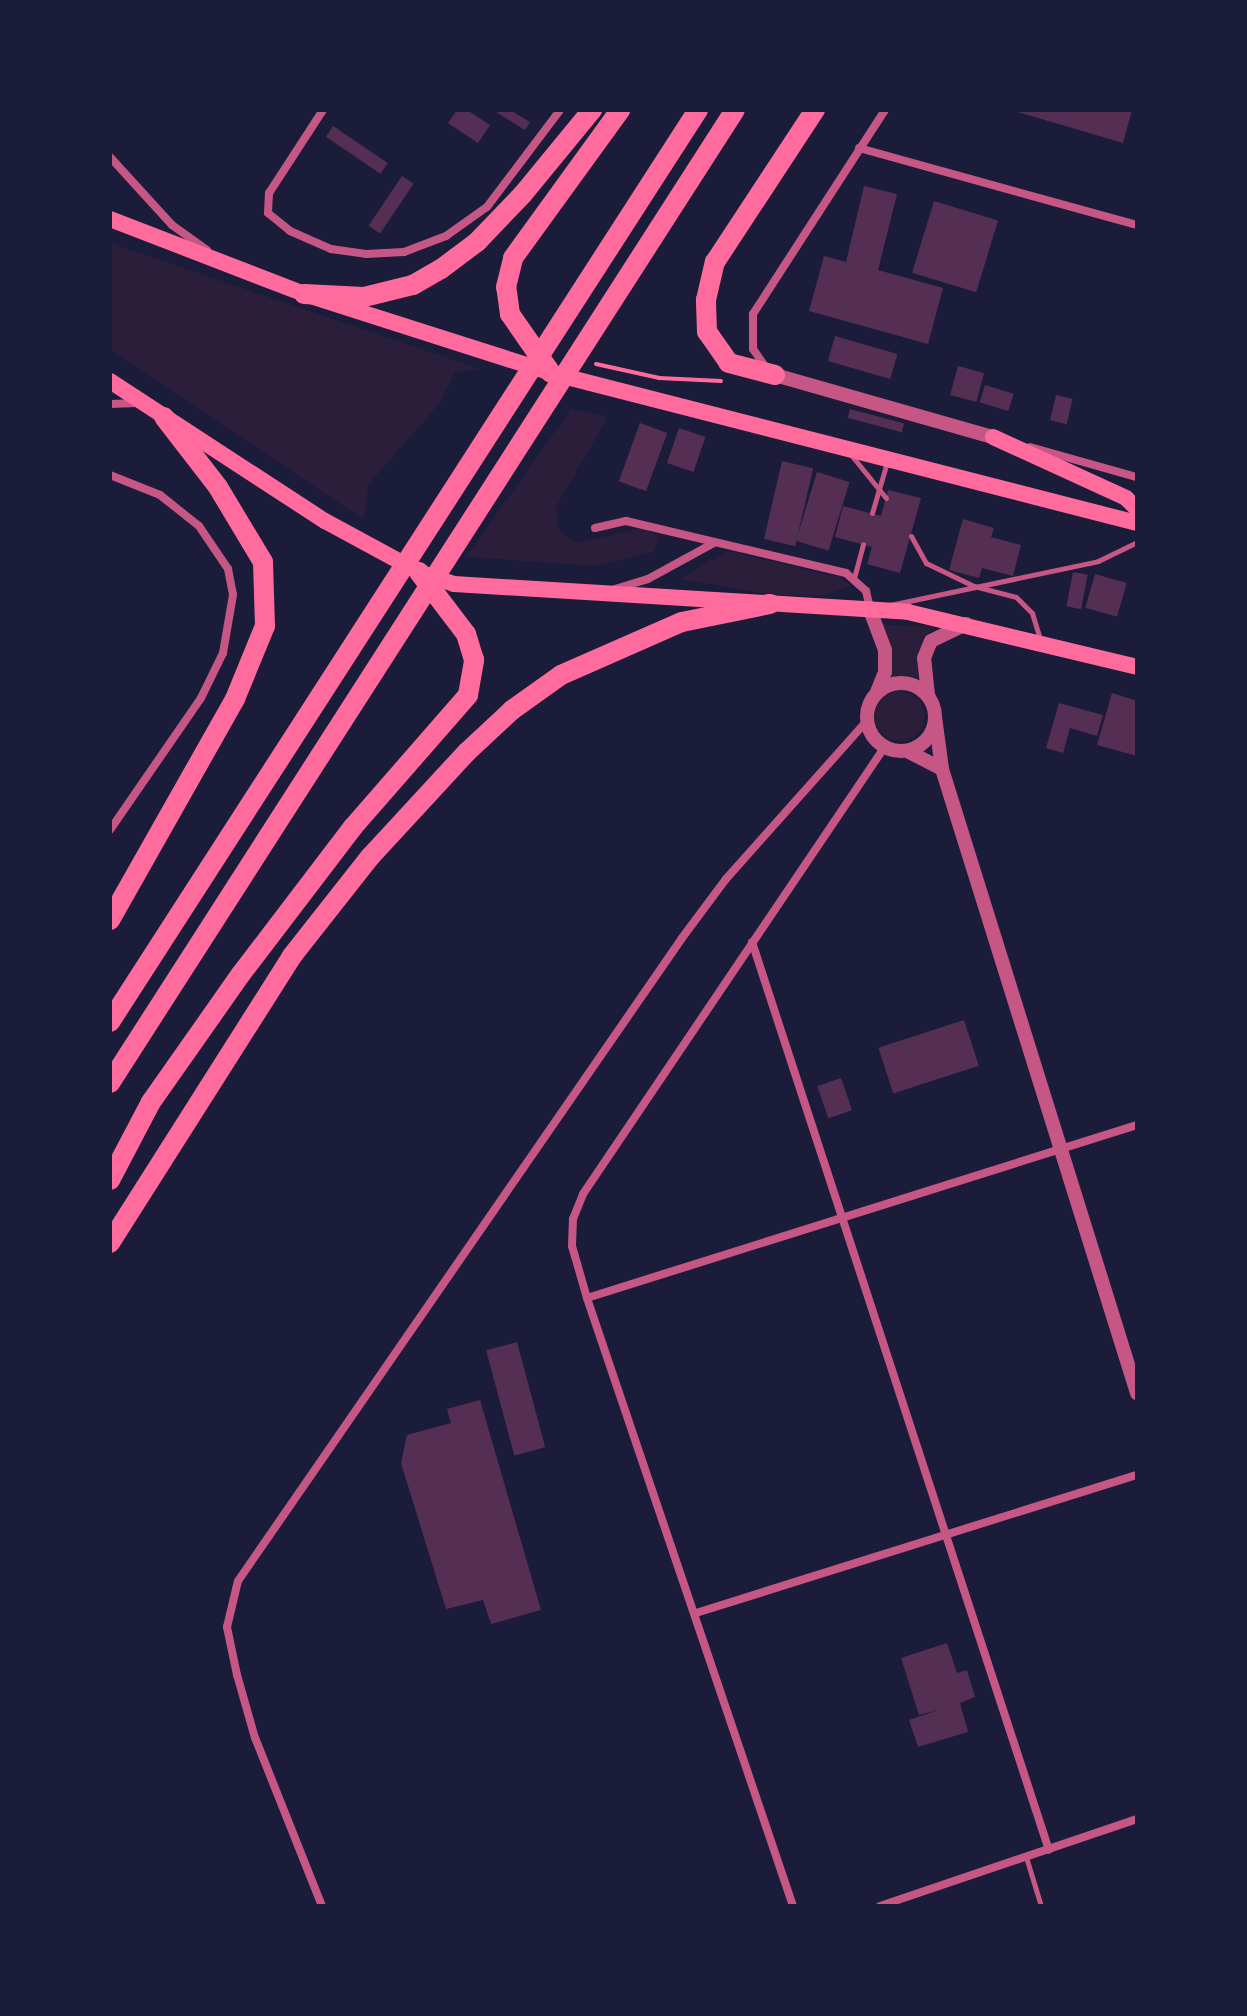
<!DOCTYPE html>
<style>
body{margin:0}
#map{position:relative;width:1247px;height:2016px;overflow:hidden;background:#1b1b3a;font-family:Inter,sans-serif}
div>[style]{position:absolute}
.green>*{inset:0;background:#2a1e3b}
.round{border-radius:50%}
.building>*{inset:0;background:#542f53;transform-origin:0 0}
.path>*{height:4px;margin:-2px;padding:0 2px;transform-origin:2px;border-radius:2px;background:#ff6b9d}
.service>*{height:5px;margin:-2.5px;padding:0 2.5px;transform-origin:2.5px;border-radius:2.5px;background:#c65784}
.minor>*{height:8px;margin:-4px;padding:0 4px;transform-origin:4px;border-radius:4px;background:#c65784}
.tertiary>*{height:14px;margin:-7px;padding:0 7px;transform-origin:7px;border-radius:7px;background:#c65784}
.tertiary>.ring{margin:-7px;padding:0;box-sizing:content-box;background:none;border:14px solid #c65784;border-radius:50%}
.secondary>*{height:16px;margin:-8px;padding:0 8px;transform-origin:8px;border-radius:8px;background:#ff6b9d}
.motorway>*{height:20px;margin:-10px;padding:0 10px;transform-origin:10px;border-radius:10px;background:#ff6b9d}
span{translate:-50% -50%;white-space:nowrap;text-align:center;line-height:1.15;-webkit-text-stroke:6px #1b1b3a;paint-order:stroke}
.frame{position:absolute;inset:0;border:112px solid #1b1b3a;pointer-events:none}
</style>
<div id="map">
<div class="green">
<div style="clip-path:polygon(110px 242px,119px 246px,480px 369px,455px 372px,439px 404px,368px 485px,364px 520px,110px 349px)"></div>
<div style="clip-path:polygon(571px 409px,608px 417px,556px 507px,559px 531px,576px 543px,643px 528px,659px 537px,654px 552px,593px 566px,466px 557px)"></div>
<div style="clip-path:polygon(727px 551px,839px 577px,851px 586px,821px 596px,775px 595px,679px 579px)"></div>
<div style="clip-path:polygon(878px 624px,934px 627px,922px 639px,918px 684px,887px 682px)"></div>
<div class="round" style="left:875px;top:691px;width:50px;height:50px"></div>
</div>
<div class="building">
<div style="clip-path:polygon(457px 110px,467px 110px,490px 125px,478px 143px,448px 123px)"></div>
<div style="clip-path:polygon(493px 110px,510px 110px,530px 122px,525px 130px)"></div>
<div style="clip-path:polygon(1011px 110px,1132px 110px,1123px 143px)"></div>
<div style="left:333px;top:126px;width:66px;height:13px;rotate:34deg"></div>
<div style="left:402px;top:176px;width:14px;height:60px;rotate:34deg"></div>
<div style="clip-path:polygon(864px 186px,897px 194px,878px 270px,943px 288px,928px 344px,809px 311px,824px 256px,846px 262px)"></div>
<div style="left:934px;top:201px;width:67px;height:75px;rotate:17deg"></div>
<div style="left:835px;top:336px;width:65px;height:26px;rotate:16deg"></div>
<div style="left:958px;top:366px;width:27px;height:30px;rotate:15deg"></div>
<div style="left:985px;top:385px;width:30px;height:18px;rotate:17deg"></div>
<div style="left:1056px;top:395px;width:17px;height:26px;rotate:13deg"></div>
<div style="left:850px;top:409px;width:56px;height:9px;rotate:15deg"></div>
<div style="left:640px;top:423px;width:29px;height:62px;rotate:20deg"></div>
<div style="left:679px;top:428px;width:28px;height:37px;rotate:19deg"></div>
<div style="left:782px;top:461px;width:32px;height:80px;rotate:13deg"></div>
<div style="left:817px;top:472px;width:34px;height:72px;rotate:17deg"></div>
<div style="clip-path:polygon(888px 490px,921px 498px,900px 573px,867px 564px,872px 547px,835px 537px,843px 506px,881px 516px)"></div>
<div style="clip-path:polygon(963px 519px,994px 528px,991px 537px,1021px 545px,1013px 576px,982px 568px,979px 578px,949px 570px)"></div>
<div style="left:1073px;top:572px;width:15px;height:35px;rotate:11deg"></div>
<div style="left:1095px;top:574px;width:33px;height:35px;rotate:16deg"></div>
<div style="clip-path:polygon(1112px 693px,1137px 701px,1137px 756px,1097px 745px)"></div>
<div style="clip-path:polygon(1059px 703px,1103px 715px,1097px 736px,1070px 728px,1063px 753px,1046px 748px)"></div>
<div style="left:964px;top:1020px;width:48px;height:90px;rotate:72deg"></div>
<div style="left:841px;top:1078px;width:34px;height:25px;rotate:71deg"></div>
<div style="left:517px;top:1342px;width:109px;height:32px;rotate:75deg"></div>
<div style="clip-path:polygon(480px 1400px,541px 1610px,491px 1624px,483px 1600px,446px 1609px,401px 1463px,407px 1435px,451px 1423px,447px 1409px)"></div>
<div style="clip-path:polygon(947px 1643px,957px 1673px,967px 1670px,975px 1697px,960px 1703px,968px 1732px,918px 1747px,909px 1720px,941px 1709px,919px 1715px,901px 1658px)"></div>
</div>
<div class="path">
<div style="left:596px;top:364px;width:65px;rotate:12.5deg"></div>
<div style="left:659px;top:378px;width:62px;rotate:2.8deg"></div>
</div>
<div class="service">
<div style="left:852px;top:456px;width:54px;rotate:51deg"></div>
<div style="left:872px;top:513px;width:53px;rotate:-73.6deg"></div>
<div style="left:911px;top:536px;width:31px;rotate:61deg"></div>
<div style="left:926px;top:563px;width:53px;rotate:25.6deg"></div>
<div style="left:974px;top:586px;width:43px;rotate:14.7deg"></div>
<div style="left:1016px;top:597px;width:23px;rotate:45deg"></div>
<div style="left:1032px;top:613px;width:27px;rotate:73deg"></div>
<div style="left:854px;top:578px;width:35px;rotate:-75deg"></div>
<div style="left:890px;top:605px;width:213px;rotate:-11.9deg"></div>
<div style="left:1098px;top:561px;width:43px;rotate:-26deg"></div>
<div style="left:1026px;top:1857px;width:51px;rotate:73deg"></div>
</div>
<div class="minor">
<div style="left:323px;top:110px;width:99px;rotate:123deg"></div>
<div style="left:269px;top:193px;width:20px;rotate:93deg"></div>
<div style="left:268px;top:213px;width:28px;rotate:39deg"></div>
<div style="left:290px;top:231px;width:45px;rotate:23.7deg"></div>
<div style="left:331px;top:249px;width:35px;rotate:8deg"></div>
<div style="left:366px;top:254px;width:38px;rotate:-3deg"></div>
<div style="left:404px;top:252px;width:45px;rotate:-20.9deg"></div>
<div style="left:446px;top:236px;width:50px;rotate:-35.3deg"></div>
<div style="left:487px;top:207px;width:121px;rotate:-53deg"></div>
<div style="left:859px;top:148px;width:288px;rotate:15.5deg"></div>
<div style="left:110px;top:157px;width:92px;rotate:47.6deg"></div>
<div style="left:172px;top:225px;width:43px;rotate:35.5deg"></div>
<div style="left:767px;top:369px;width:24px;rotate:-125deg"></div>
<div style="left:753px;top:349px;width:35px;rotate:-90deg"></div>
<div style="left:753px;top:314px;width:243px;rotate:-57.1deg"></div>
<div style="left:110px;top:404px;width:27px;rotate:-2deg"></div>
<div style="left:1030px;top:447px;width:111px;rotate:15.7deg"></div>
<div style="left:110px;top:475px;width:54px;rotate:21.8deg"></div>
<div style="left:160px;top:495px;width:50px;rotate:38.5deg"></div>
<div style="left:199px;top:526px;width:52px;rotate:56deg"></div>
<div style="left:228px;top:569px;width:26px;rotate:79deg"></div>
<div style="left:233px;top:595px;width:59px;rotate:99.8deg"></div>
<div style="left:223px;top:653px;width:50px;rotate:116.1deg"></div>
<div style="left:201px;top:698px;width:160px;rotate:124.6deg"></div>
<div style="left:595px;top:528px;width:32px;rotate:-13deg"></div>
<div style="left:626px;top:521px;width:226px;rotate:13.3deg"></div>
<div style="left:846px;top:573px;width:27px;rotate:42deg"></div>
<div style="left:866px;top:591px;width:18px;rotate:77deg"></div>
<div style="left:615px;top:589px;width:34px;rotate:-17deg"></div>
<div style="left:648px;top:579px;width:75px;rotate:-28.6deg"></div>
<div style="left:752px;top:942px;width:955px;rotate:71.89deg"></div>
<div style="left:587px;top:1298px;width:577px;rotate:-17.46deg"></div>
<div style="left:696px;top:1613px;width:462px;rotate:-17.4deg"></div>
<div style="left:322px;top:1906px;width:181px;rotate:-111.7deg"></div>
<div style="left:255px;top:1738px;width:66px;rotate:-105.9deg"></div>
<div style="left:237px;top:1675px;width:49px;rotate:-101.8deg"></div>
<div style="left:227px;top:1627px;width:47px;rotate:-76.6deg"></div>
<div style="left:238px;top:1581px;width:781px;rotate:-55.37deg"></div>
<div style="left:682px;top:938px;width:74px;rotate:-53.3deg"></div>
<div style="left:726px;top:879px;width:210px;rotate:-48.3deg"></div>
<div style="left:793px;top:1906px;width:642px;rotate:-108.72deg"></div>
<div style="left:587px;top:1298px;width:54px;rotate:-106.1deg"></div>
<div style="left:572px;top:1246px;width:27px;rotate:-88deg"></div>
<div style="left:573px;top:1219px;width:27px;rotate:-68deg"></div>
<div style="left:583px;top:1194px;width:538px;rotate:-55.99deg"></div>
<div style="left:880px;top:1906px;width:271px;rotate:-18.7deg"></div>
</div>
<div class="tertiary">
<div style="left:775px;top:375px;width:227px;rotate:15.9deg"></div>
<div style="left:870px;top:610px;width:43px;rotate:69.4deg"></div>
<div style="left:885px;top:650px;width:22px;rotate:90deg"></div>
<div style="left:885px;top:672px;width:22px;rotate:112deg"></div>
<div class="ring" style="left:867px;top:683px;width:54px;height:54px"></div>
<div style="left:928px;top:695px;width:37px;rotate:-96deg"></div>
<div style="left:924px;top:658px;width:18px;rotate:-68deg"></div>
<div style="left:931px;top:641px;width:39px;rotate:-26deg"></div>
<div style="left:935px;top:717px;width:52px;rotate:82.3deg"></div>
<div style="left:942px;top:769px;width:654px;rotate:72.65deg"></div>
<div style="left:907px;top:751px;width:39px;rotate:27deg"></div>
</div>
<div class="secondary">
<div style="left:110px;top:219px;width:208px;rotate:21.1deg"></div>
<div style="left:304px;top:294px;width:259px;rotate:17.7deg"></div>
<div style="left:551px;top:373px;width:605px;rotate:14.36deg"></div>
<div style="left:110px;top:381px;width:257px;rotate:33.1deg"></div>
<div style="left:325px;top:521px;width:107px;rotate:28.5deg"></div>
<div style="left:419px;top:572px;width:37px;rotate:19deg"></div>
<div style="left:454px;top:584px;width:455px;rotate:3.5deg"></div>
<div style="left:908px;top:612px;width:236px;rotate:13.5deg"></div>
<div style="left:993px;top:437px;width:146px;rotate:24.6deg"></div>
<div style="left:1126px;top:498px;width:16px;rotate:45deg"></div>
</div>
<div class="motorway">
<div style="left:304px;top:294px;width:60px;rotate:2.9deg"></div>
<div style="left:364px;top:297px;width:50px;rotate:-13.8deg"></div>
<div style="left:413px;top:285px;width:32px;rotate:-30deg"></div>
<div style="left:441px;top:269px;width:45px;rotate:-36.9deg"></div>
<div style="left:477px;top:242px;width:66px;rotate:-46.2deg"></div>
<div style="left:523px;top:194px;width:109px;rotate:-50.6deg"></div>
<div style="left:551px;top:373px;width:72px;rotate:-124.8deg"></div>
<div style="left:510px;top:314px;width:27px;rotate:-98deg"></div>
<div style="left:506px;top:287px;width:30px;rotate:-76deg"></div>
<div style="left:513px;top:258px;width:183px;rotate:-54.1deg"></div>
<div style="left:775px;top:375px;width:48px;rotate:-165.4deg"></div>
<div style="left:729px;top:363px;width:38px;rotate:-125deg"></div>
<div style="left:707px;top:332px;width:32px;rotate:-92deg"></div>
<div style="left:706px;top:300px;width:39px;rotate:-77deg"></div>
<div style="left:715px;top:262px;width:182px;rotate:-56.7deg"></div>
<div style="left:110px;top:920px;width:254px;rotate:-60.5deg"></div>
<div style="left:235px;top:699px;width:79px;rotate:-67.7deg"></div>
<div style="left:265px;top:626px;width:64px;rotate:-91.8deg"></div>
<div style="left:263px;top:562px;width:87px;rotate:-121deg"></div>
<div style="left:218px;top:487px;width:88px;rotate:-127.6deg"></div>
<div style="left:110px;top:1022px;width:1085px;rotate:-57.19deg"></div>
<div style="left:110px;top:1083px;width:1156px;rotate:-57.29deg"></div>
<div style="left:110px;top:1180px;width:88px;rotate:-62.3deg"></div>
<div style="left:151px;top:1102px;width:156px;rotate:-54.9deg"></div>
<div style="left:241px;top:974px;width:185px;rotate:-52.7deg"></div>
<div style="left:353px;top:827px;width:175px;rotate:-48.9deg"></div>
<div style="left:468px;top:695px;width:36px;rotate:-80deg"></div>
<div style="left:474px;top:660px;width:27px;rotate:-107deg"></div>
<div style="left:466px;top:634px;width:78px;rotate:-127.2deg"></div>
<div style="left:110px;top:1243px;width:340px;rotate:-57.6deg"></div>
<div style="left:292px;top:956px;width:126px;rotate:-51.8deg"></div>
<div style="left:370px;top:857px;width:143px;rotate:-47.3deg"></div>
<div style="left:467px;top:752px;width:62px;rotate:-43deg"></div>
<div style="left:512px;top:710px;width:60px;rotate:-35.5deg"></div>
<div style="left:561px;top:675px;width:132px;rotate:-23.7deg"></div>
<div style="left:682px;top:622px;width:90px;rotate:-11.6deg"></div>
</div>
<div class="frame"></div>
</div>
